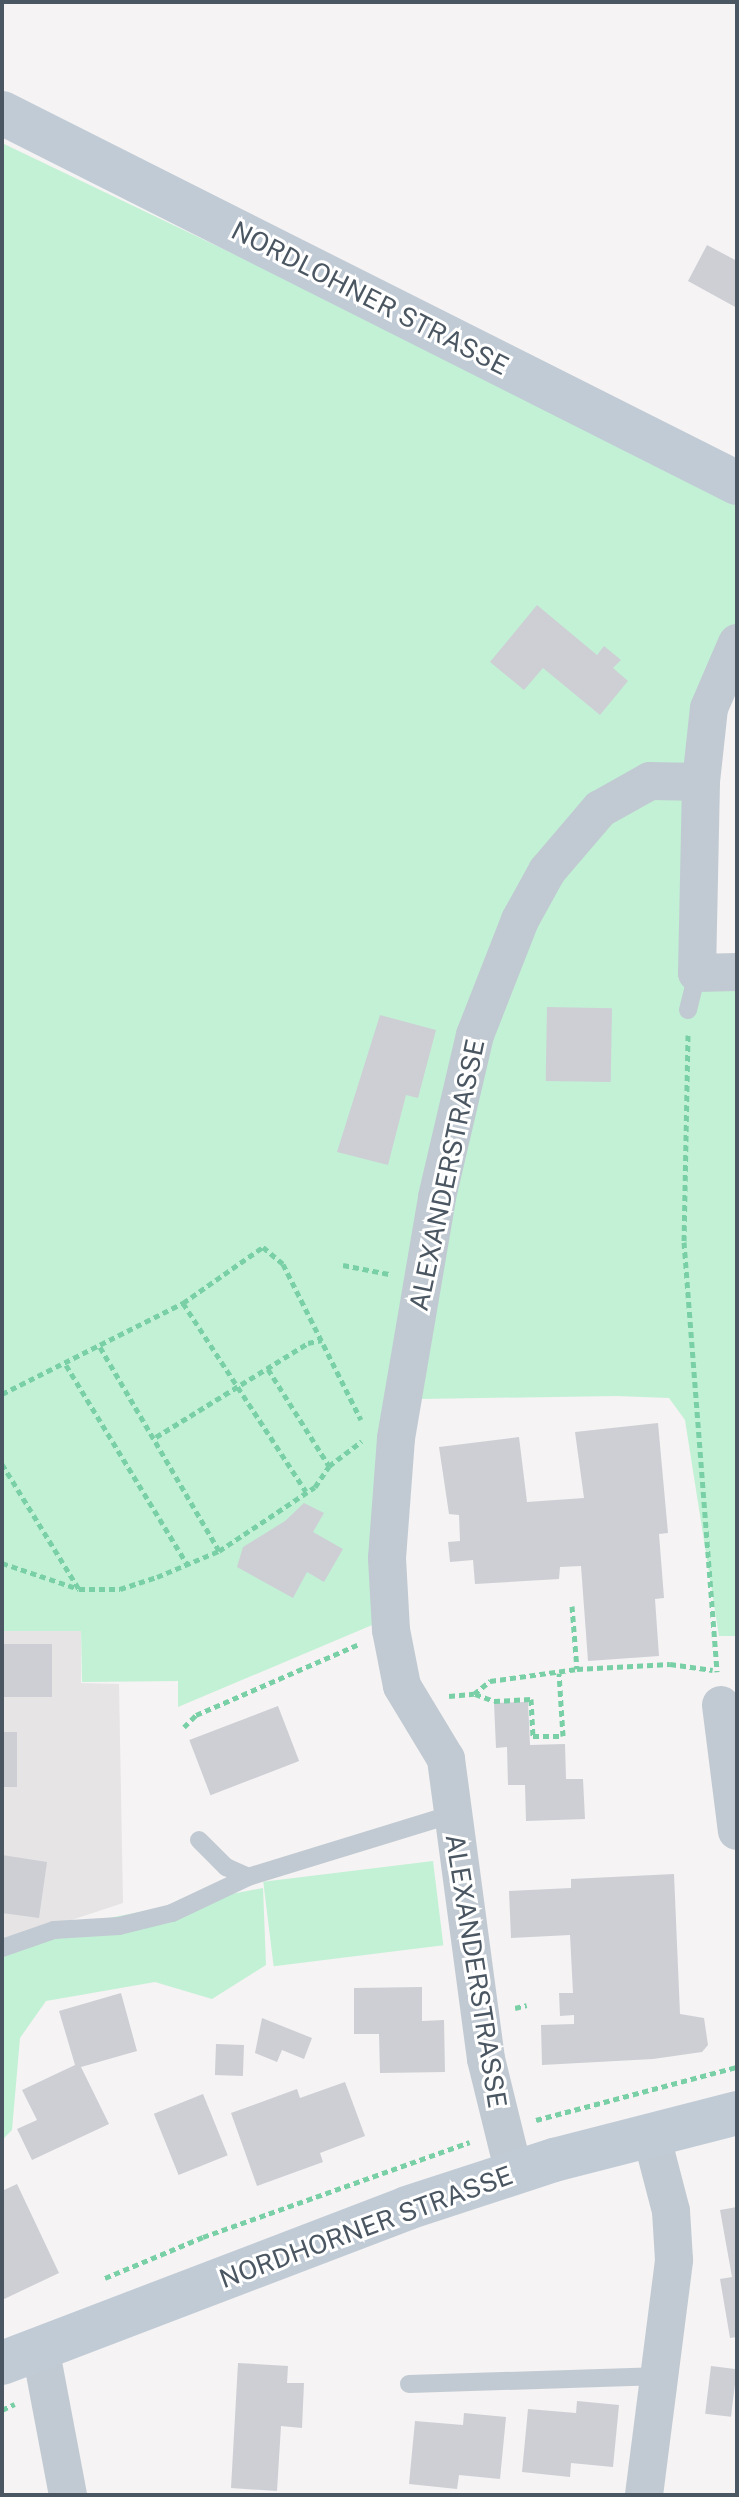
<!DOCTYPE html>
<style>
body{margin:0}
#map{position:relative;width:739px;height:2497px;overflow:hidden;background:#f5f3f3;font-family:"Public Sans",sans-serif}
div>[style]{position:absolute}
.education>*{inset:0;background:#e6e4e5}
.green>*{inset:0;background:#c3f1d5;transform-origin:0 0}
.building>*{inset:0;background:#cdcfd5;transform-origin:0 0}
.path>*{height:5px;margin-top:-2.5px;transform-origin:0;background:repeating-linear-gradient(90deg,#7ad0a6 0 6px,transparent 0 10px)}
.lane>*{height:18px;margin:-9px;padding:0 9px;transform-origin:9px;border-radius:9px;background:#c1cad2}
.street>*{height:38px;margin:-19px;padding:0 19px;transform-origin:19px;border-radius:19px;background:#c1cad2}
.secondary>*{height:44px;margin:-22px;padding:0 22px;transform-origin:22px;border-radius:22px;background:#c1cbd6}
span{translate:-50% -50%;white-space:nowrap;text-align:center;line-height:1.15;-webkit-text-stroke:6px #fff;paint-order:stroke}
.street-label{font-size:26px;color:#4a5661}
.frame{position:absolute;inset:0;border:4px solid #4a5661;pointer-events:none}
</style>
<div id="map">
<div class="education">
<div style="clip-path:polygon(2px 1631px,81px 1631px,81px 1683px,119px 1684px,123px 1903px,2px 1943px)"></div>
</div>
<div class="green">
<div style="clip-path:polygon(2px 143px,737px 495px,737px 662px,714px 777px,710px 984px,737px 987px,737px 1636px,719px 1636px,685px 1420px,669px 1398px,616px 1396px,420px 1399px,384px 1620px,178px 1707px,178px 1681px,82px 1682px,81px 1631px,2px 1631px)"></div>
<div style="left:433px;top:1861px;width:85px;height:171px;rotate:83deg"></div>
<div style="clip-path:polygon(263px 1888px,266px 1965px,212px 1999px,155px 1982px,46px 2001px,20px 2038px,12px 2130px,2px 2140px,2px 1952px,68px 1926px)"></div>
</div>
<div class="building">
<div style="clip-path:polygon(707px 245px,737px 261px,737px 308px,688px 281px)"></div>
<div style="clip-path:polygon(537px 605px,597px 655px,604px 646px,621px 660px,613px 668px,628px 681px,600px 715px,543px 668px,524px 690px,490px 662px)"></div>
<div style="left:547px;top:1007px;width:65px;height:74px;rotate:1deg"></div>
<div style="clip-path:polygon(380px 1015px,436px 1030px,418px 1098px,406px 1095px,388px 1165px,337px 1152px)"></div>
<div style="clip-path:polygon(658px 1423px,668px 1533px,659px 1534px,664px 1598px,655px 1599px,659px 1656px,588px 1661px,581px 1566px,560px 1567px,559px 1579px,475px 1584px,473px 1560px,450px 1562px,448px 1542px,460px 1541px,459px 1515px,449px 1514px,439px 1447px,519px 1437px,527px 1502px,584px 1498px,575px 1432px)"></div>
<div style="clip-path:polygon(304px 1503px,324px 1513px,313px 1532px,343px 1549px,324px 1582px,307px 1572px,293px 1598px,237px 1567px,243px 1547px,285px 1521px)"></div>
<div style="left:52px;top:1644px;width:53px;height:50px;rotate:90deg"></div>
<div style="clip-path:polygon(528px 1702px,530px 1745px,565px 1744px,566px 1779px,583px 1779px,585px 1819px,526px 1821px,525px 1785px,508px 1785px,507px 1747px,496px 1748px,494px 1703px)"></div>
<div style="left:278px;top:1706px;width:59px;height:95px;rotate:69deg"></div>
<div style="left:2px;top:1732px;width:15px;height:55px"></div>
<div style="clip-path:polygon(2px 1855px,47px 1862px,39px 1918px,2px 1913px)"></div>
<div style="clip-path:polygon(674px 1874px,680px 2014px,704px 2018px,708px 2045px,702px 2052px,653px 2059px,542px 2065px,541px 2025px,574px 2024px,574px 2015px,560px 2016px,559px 1993px,573px 1993px,570px 1935px,511px 1938px,509px 1891px,571px 1888px,571px 1879px)"></div>
<div style="clip-path:polygon(422px 1987px,422px 2021px,444px 2020px,445px 2072px,380px 2073px,379px 2034px,354px 2034px,354px 1988px)"></div>
<div style="clip-path:polygon(121px 1993px,137px 2051px,81px 2067px,109px 2124px,32px 2160px,17px 2129px,37px 2120px,22px 2090px,75px 2065px,59px 2011px)"></div>
<div style="clip-path:polygon(262px 2018px,312px 2038px,304px 2059px,282px 2050px,277px 2062px,255px 2053px)"></div>
<div style="left:216px;top:2044px;width:28px;height:31px;rotate:2deg"></div>
<div style="clip-path:polygon(345px 2082px,365px 2136px,320px 2153px,323px 2162px,257px 2186px,231px 2113px,297px 2089px,300px 2098px)"></div>
<div style="left:203px;top:2094px;width:66px;height:53px;rotate:68deg"></div>
<div style="clip-path:polygon(17px 2184px,59px 2273px,2px 2300px,2px 2191px)"></div>
<div style="clip-path:polygon(737px 2207px,737px 2337px,730px 2338px,720px 2279px,732px 2277px,720px 2210px)"></div>
<div style="clip-path:polygon(238px 2363px,288px 2366px,287px 2383px,304px 2383px,302px 2428px,281px 2426px,277px 2491px,231px 2488px)"></div>
<div style="left:711px;top:2366px;width:26px;height:48px;rotate:7deg"></div>
<div style="clip-path:polygon(577px 2401px,619px 2405px,613px 2467px,571px 2463px,570px 2477px,522px 2472px,528px 2409px,576px 2413px)"></div>
<div style="clip-path:polygon(464px 2413px,506px 2417px,500px 2479px,459px 2475px,457px 2489px,409px 2484px,415px 2421px,463px 2425px)"></div>
</div>
<div class="path">
<div style="left:688px;top:1035px;width:207px;rotate:91.1deg"></div>
<div style="left:684px;top:1242px;width:431px;rotate:85.6deg"></div>
<div style="left:343px;top:1265px;width:47px;rotate:11.1deg"></div>
<div style="left:183px;top:1303px;width:225px;rotate:56.9deg"></div>
<div style="left:100px;top:1347px;width:236px;rotate:59.7deg"></div>
<div style="left:66px;top:1365px;width:233px;rotate:58.7deg"></div>
<div style="left:268px;top:1369px;width:115px;rotate:57.8deg"></div>
<div style="left:2px;top:1394px;width:203px;rotate:-26.7deg"></div>
<div style="left:183px;top:1303px;width:98px;rotate:-35deg"></div>
<div style="left:263px;top:1247px;width:26px;rotate:40deg"></div>
<div style="left:283px;top:1264px;width:174px;rotate:63.4deg"></div>
<div style="left:156px;top:1437px;width:179px;rotate:-31.7deg"></div>
<div style="left:308px;top:1343px;width:14px;rotate:-12deg"></div>
<div style="left:2px;top:1464px;width:147px;rotate:58.4deg"></div>
<div style="left:2px;top:1563px;width:81px;rotate:18.7deg"></div>
<div style="left:79px;top:1589px;width:41px"></div>
<div style="left:120px;top:1589px;width:39px;rotate:-18deg"></div>
<div style="left:157px;top:1577px;width:67px;rotate:-22.8deg"></div>
<div style="left:219px;top:1551px;width:115px;rotate:-33.7deg"></div>
<div style="left:315px;top:1487px;width:25px;rotate:-56deg"></div>
<div style="left:329px;top:1466px;width:41px;rotate:-37.1deg"></div>
<div style="left:572px;top:1606px;width:63px;rotate:85.5deg"></div>
<div style="left:475px;top:1694px;width:20px;rotate:20deg"></div>
<div style="left:494px;top:1701px;width:37px;rotate:-3deg"></div>
<div style="left:531px;top:1699px;width:37px;rotate:87deg"></div>
<div style="left:533px;top:1736px;width:30px"></div>
<div style="left:563px;top:1736px;width:63px;rotate:-93.6deg"></div>
<div style="left:449px;top:1696px;width:25px;rotate:-5deg"></div>
<div style="left:474px;top:1694px;width:21px;rotate:-39deg"></div>
<div style="left:490px;top:1681px;width:88px;rotate:-7.9deg"></div>
<div style="left:577px;top:1669px;width:93px;rotate:-3.1deg"></div>
<div style="left:670px;top:1664px;width:43px;rotate:7.9deg"></div>
<div style="left:184px;top:1727px;width:17px;rotate:-45deg"></div>
<div style="left:196px;top:1715px;width:176px;rotate:-23.5deg"></div>
<div style="left:515px;top:2008px;width:12px;rotate:-14deg"></div>
<div style="left:536px;top:2120px;width:208px;rotate:-14.8deg"></div>
<div style="left:105px;top:2278px;width:106px;rotate:-22.7deg"></div>
<div style="left:203px;top:2237px;width:283px;rotate:-19.6deg"></div>
<div style="left:2px;top:2410px;width:14px;rotate:-25deg"></div>
</div>
<div class="lane">
<div style="left:688px;top:1010px;width:38px;rotate:-76deg"></div>
<div style="left:199px;top:1840px;width:38px;rotate:45deg"></div>
<div style="left:226px;top:1867px;width:24px;rotate:24deg"></div>
<div style="left:2px;top:1948px;width:55px;rotate:-19.1deg"></div>
<div style="left:54px;top:1930px;width:65px;rotate:-3.5deg"></div>
<div style="left:119px;top:1926px;width:55px;rotate:-13.8deg"></div>
<div style="left:172px;top:1913px;width:84px;rotate:-25.3deg"></div>
<div style="left:248px;top:1877px;width:214px;rotate:-17.1deg"></div>
<div style="left:409px;top:2384px;width:253px;rotate:-1.8deg"></div>
</div>
<div class="street">
<div style="left:737px;top:643px;width:71px;rotate:113.3deg"></div>
<div style="left:709px;top:708px;width:74px;rotate:96.2deg"></div>
<div style="left:701px;top:782px;width:191px;rotate:91.2deg"></div>
<div style="left:697px;top:973px;width:40px;rotate:-1.4deg"></div>
<div style="left:721px;top:1705px;width:127px;rotate:82.8deg"></div>
<div style="left:514px;top:2173px;width:117px;rotate:-103.8deg"></div>
<div style="left:486px;top:2059px;width:303px;rotate:-97.6deg"></div>
<div style="left:446px;top:1759px;width:85px;rotate:-121.1deg"></div>
<div style="left:402px;top:1686px;width:57px;rotate:-101.1deg"></div>
<div style="left:391px;top:1630px;width:72px;rotate:-93.2deg"></div>
<div style="left:387px;top:1558px;width:120px;rotate:-85.7deg"></div>
<div style="left:396px;top:1438px;width:244px;rotate:-80.3deg"></div>
<div style="left:437px;top:1197px;width:166px;rotate:-76.8deg"></div>
<div style="left:475px;top:1035px;width:123px;rotate:-68.6deg"></div>
<div style="left:520px;top:920px;width:56px;rotate:-61.1deg"></div>
<div style="left:547px;top:871px;width:82px;rotate:-49.5deg"></div>
<div style="left:600px;top:809px;width:57px;rotate:-29.2deg"></div>
<div style="left:650px;top:781px;width:51px;rotate:1.1deg"></div>
<div style="left:40px;top:2347px;width:151px;rotate:79.3deg"></div>
<div style="left:644px;top:2495px;width:237px;rotate:-82.7deg"></div>
<div style="left:674px;top:2260px;width:49px;rotate:-93.5deg"></div>
<div style="left:671px;top:2211px;width:80px;rotate:-104.6deg"></div>
</div>
<div class="secondary">
<div style="left:2px;top:113px;width:823px;rotate:26.72deg"></div>
<div style="left:2px;top:2363px;width:434px;rotate:-20.9deg"></div>
<div style="left:407px;top:2208px;width:155px;rotate:-18.1deg"></div>
<div style="left:554px;top:2160px;width:189px;rotate:-14.4deg"></div>
</div>
<div class="street-label">
<span style="left:370px;top:298px;rotate:27deg">NORDLOHNER STRASSE</span>
<span style="left:447px;top:1175px;rotate:-78deg">ALEXANDERSTRASSE</span>
<span style="left:476px;top:1971px;rotate:81deg">ALEXANDERSTRASSE</span>
<span style="left:366px;top:2227px;rotate:-20deg">NORDHORNER STRASSE</span>
</div>
<div class="frame"></div>
</div>
